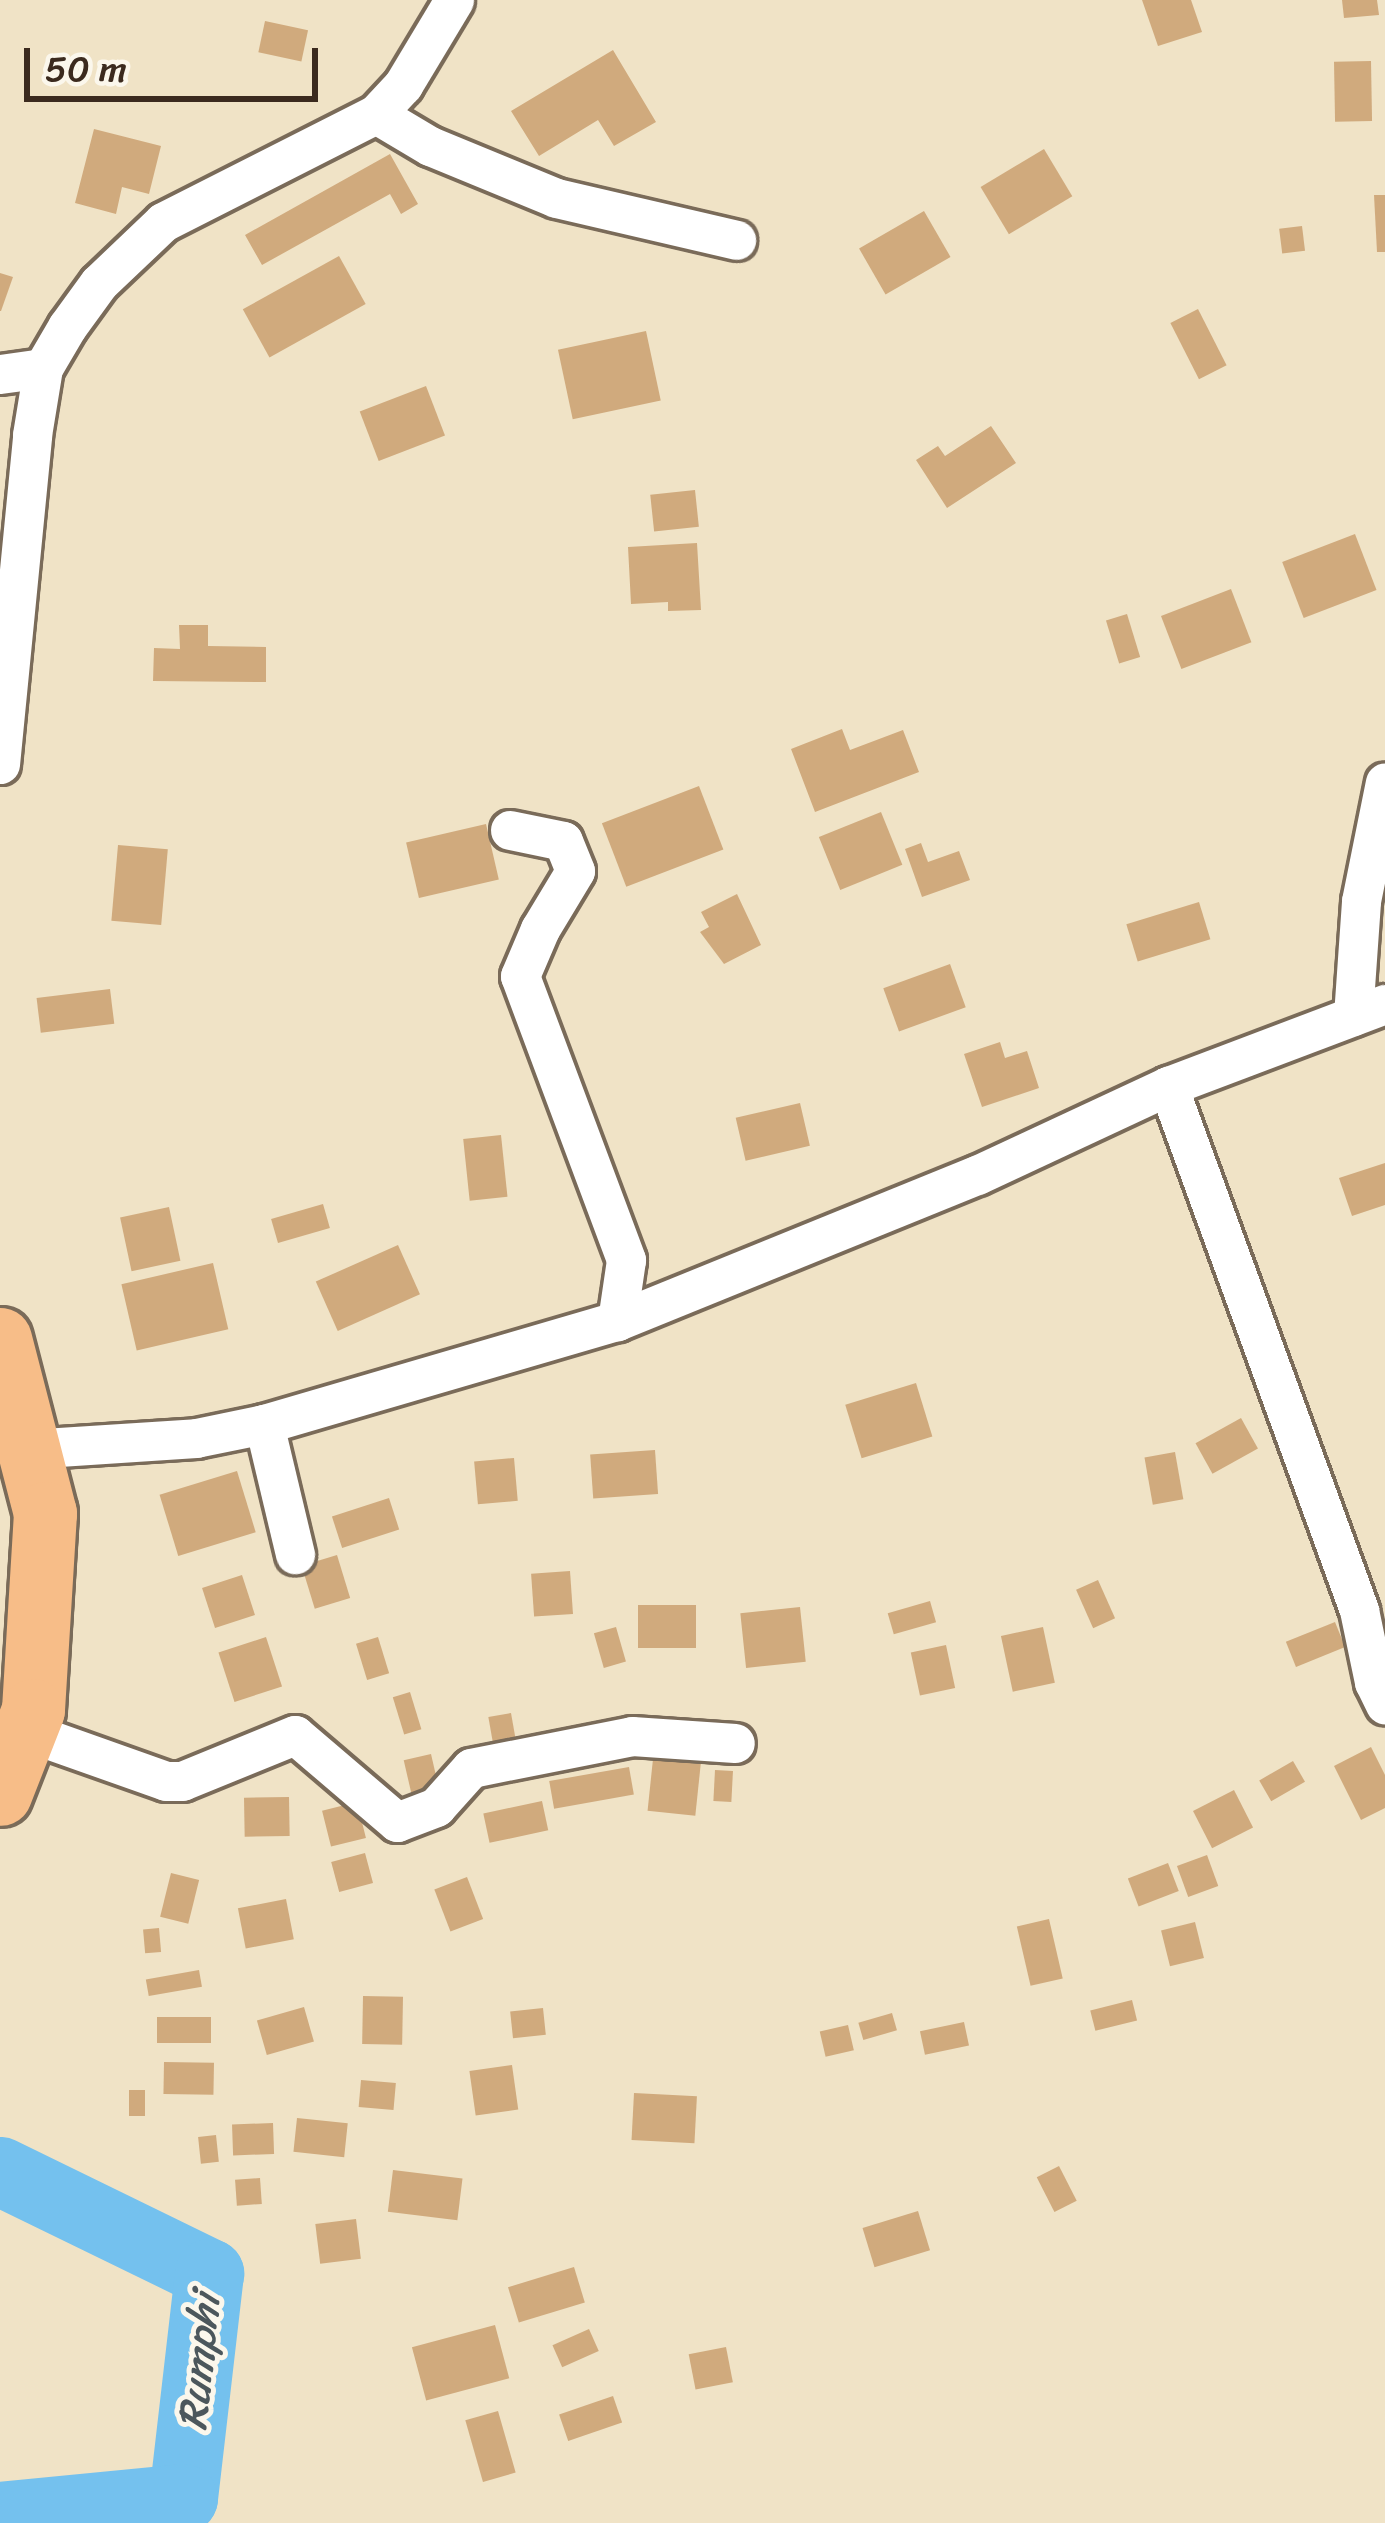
<!DOCTYPE html>
<style>
body{margin:0}
#map{position:relative;width:1385px;height:2523px;overflow:hidden;background:#f0e3c6;font-family:Sriracha,sans-serif}
div>[style]{position:absolute}
.river>*{height:69px;margin:-34.5px;padding:0 34.5px;transform-origin:34.5px;border-radius:34.5px;background:#74c1ee}
.building>*{inset:0;background:#d0aa7d;transform-origin:0 0}
.roads{filter:drop-shadow(3px 0 #7a6b59) drop-shadow(-3px 0 #7a6b59) drop-shadow(0 3px #7a6b59) drop-shadow(0 -3px #7a6b59)}
.street>*{height:39px;margin:-19.5px;padding:0 19.5px;transform-origin:19.5px;border-radius:19.5px;background:#fff}
.primary>*{height:63px;margin:-31.5px;padding:0 31.5px;transform-origin:31.5px;border-radius:31.5px;background:#f7bd88}
span{translate:-50% -50%;white-space:nowrap;text-align:center;line-height:1.15;-webkit-text-stroke:10px #fbf7ec;paint-order:stroke}
.water-label{font-size:42px;color:#4c575c;font-style:italic}
.scale{position:absolute;left:24px;top:48px;width:294px;height:54px;box-sizing:border-box;border:6px solid #3b2a1e;border-top:0;padding-left:15px;font-size:36px;line-height:42px;white-space:nowrap;color:#3b2a1e;-webkit-text-stroke:9px #fbf7ec;paint-order:stroke}
</style>
<div id="map">
<div class="river">
<div style="left:0;top:2171px;width:233px;rotate:26deg"></div>
<div style="left:209px;top:2273px;width:226px;rotate:96.6deg"></div>
<div style="left:183px;top:2498px;width:184px;rotate:174.4deg"></div>
</div>
<div class="building">
<div style="clip-path:polygon(1142px 0,1191px 0,1202px 32px,1158px 46px)"></div>
<div style="clip-path:polygon(1342px 0,1377px 0,1379px 15px,1344px 18px)"></div>
<div style="left:265px;top:21px;width:44px;height:32px;rotate:12deg"></div>
<div style="clip-path:polygon(613px 50px,656px 122px,614px 146px,598px 120px,539px 156px,511px 111px)"></div>
<div style="left:1371px;top:61px;width:60px;height:37px;rotate:89deg"></div>
<div style="clip-path:polygon(94px 129px,161px 146px,149px 194px,122px 187px,116px 214px,75px 203px)"></div>
<div style="left:1044px;top:149px;width:55px;height:74px;rotate:59deg"></div>
<div style="clip-path:polygon(390px 154px,418px 204px,401px 214px,390px 194px,262px 265px,245px 235px)"></div>
<div style="clip-path:polygon(1374px 195px,1385px 195px,1385px 252px,1377px 252px)"></div>
<div style="left:924px;top:211px;width:53px;height:75px;rotate:60deg"></div>
<div style="left:1302px;top:226px;width:25px;height:23px;rotate:83deg"></div>
<div style="left:339px;top:256px;width:55px;height:110px;rotate:61deg"></div>
<div style="clip-path:polygon(0 273px,13px 277px,1px 311px,0 311px)"></div>
<div style="left:1198px;top:309px;width:63px;height:31px;rotate:63deg"></div>
<div style="left:646px;top:331px;width:71px;height:90px;rotate:78deg"></div>
<div style="left:426px;top:386px;width:53px;height:71px;rotate:69deg"></div>
<div style="clip-path:polygon(991px 426px,1016px 463px,947px 508px,916px 460px,938px 446px,945px 456px)"></div>
<div style="left:695px;top:490px;width:37px;height:45px;rotate:84deg"></div>
<div style="left:1355px;top:534px;width:60px;height:78px;rotate:69deg"></div>
<div style="clip-path:polygon(697px 543px,701px 610px,668px 611px,668px 602px,631px 604px,628px 547px)"></div>
<div style="left:1231px;top:589px;width:57px;height:75px;rotate:69deg"></div>
<div style="left:1127px;top:614px;width:45px;height:22px;rotate:73deg"></div>
<div style="clip-path:polygon(179px 625px,208px 625px,208px 646px,266px 647px,266px 682px,153px 681px,154px 648px,180px 649px)"></div>
<div style="clip-path:polygon(842px 729px,850px 750px,903px 730px,919px 772px,815px 812px,791px 749px)"></div>
<div style="left:699px;top:786px;width:68px;height:104px;rotate:69deg"></div>
<div style="left:881px;top:812px;width:57px;height:67px;rotate:68deg"></div>
<div style="left:486px;top:824px;width:57px;height:82px;rotate:77deg"></div>
<div style="clip-path:polygon(921px 843px,928px 862px,959px 851px,970px 880px,922px 897px,905px 849px)"></div>
<div style="left:118px;top:845px;width:50px;height:76px;rotate:5deg"></div>
<div style="clip-path:polygon(737px 894px,761px 945px,724px 964px,700px 932px,709px 927px,701px 912px)"></div>
<div style="left:1199px;top:902px;width:39px;height:76px;rotate:73deg"></div>
<div style="left:950px;top:964px;width:46px;height:71px;rotate:70deg"></div>
<div style="left:110px;top:989px;width:35px;height:74px;rotate:83deg"></div>
<div style="clip-path:polygon(1000px 1042px,1005px 1058px,1027px 1051px,1039px 1088px,982px 1107px,964px 1054px)"></div>
<div style="left:800px;top:1103px;width:44px;height:66px;rotate:77deg"></div>
<div style="left:501px;top:1135px;width:62px;height:38px;rotate:84deg"></div>
<div style="clip-path:polygon(1385px 1163px,1385px 1205px,1352px 1216px,1339px 1178px)"></div>
<div style="left:323px;top:1204px;width:25px;height:54px;rotate:74deg"></div>
<div style="left:169px;top:1207px;width:55px;height:50px;rotate:78deg"></div>
<div style="left:398px;top:1245px;width:54px;height:90px;rotate:66deg"></div>
<div style="left:213px;top:1263px;width:68px;height:94px;rotate:77deg"></div>
<div style="left:916px;top:1383px;width:56px;height:74px;rotate:73deg"></div>
<div style="left:1241px;top:1418px;width:35px;height:52px;rotate:61deg"></div>
<div style="left:655px;top:1450px;width:44px;height:65px;rotate:86deg"></div>
<div style="left:1175px;top:1452px;width:48px;height:31px;rotate:80deg"></div>
<div style="left:514px;top:1458px;width:43px;height:40px;rotate:85deg"></div>
<div style="left:237px;top:1471px;width:64px;height:81px;rotate:73deg"></div>
<div style="left:389px;top:1498px;width:33px;height:60px;rotate:72deg"></div>
<div style="left:337px;top:1555px;width:45px;height:37px;rotate:73deg"></div>
<div style="left:570px;top:1571px;width:43px;height:39px;rotate:86deg"></div>
<div style="left:242px;top:1575px;width:42px;height:42px;rotate:72deg"></div>
<div style="left:1098px;top:1580px;width:42px;height:24px;rotate:66deg"></div>
<div style="left:930px;top:1601px;width:22px;height:44px;rotate:74deg"></div>
<div style="left:696px;top:1605px;width:43px;height:58px;rotate:90deg"></div>
<div style="left:800px;top:1607px;width:55px;height:60px;rotate:84deg"></div>
<div style="left:1335px;top:1622px;width:27px;height:53px;rotate:68deg"></div>
<div style="left:616px;top:1627px;width:36px;height:23px;rotate:74deg"></div>
<div style="left:1043px;top:1627px;width:57px;height:43px;rotate:78deg"></div>
<div style="left:266px;top:1637px;width:52px;height:50px;rotate:72deg"></div>
<div style="left:378px;top:1637px;width:38px;height:23px;rotate:73deg"></div>
<div style="left:946px;top:1645px;width:44px;height:36px;rotate:78deg"></div>
<div style="left:410px;top:1692px;width:39px;height:18px;rotate:73deg"></div>
<div style="left:511px;top:1713px;width:28px;height:23px;rotate:80deg"></div>
<div style="clip-path:polygon(1371px 1747px,1385px 1775px,1385px 1808px,1361px 1820px,1334px 1766px)"></div>
<div style="left:431px;top:1754px;width:37px;height:28px;rotate:77deg"></div>
<div style="left:653px;top:1759px;width:48px;height:52px;rotate:6deg"></div>
<div style="left:1293px;top:1761px;width:24px;height:39px;rotate:60deg"></div>
<div style="left:629px;top:1767px;width:28px;height:81px;rotate:80deg"></div>
<div style="left:715px;top:1770px;width:18px;height:31px;rotate:3deg"></div>
<div style="left:1234px;top:1790px;width:42px;height:46px;rotate:63deg"></div>
<div style="left:289px;top:1797px;width:39px;height:45px;rotate:89deg"></div>
<div style="left:542px;top:1801px;width:30px;height:60px;rotate:78deg"></div>
<div style="left:357px;top:1802px;width:37px;height:36px;rotate:76deg"></div>
<div style="left:365px;top:1853px;width:31px;height:35px;rotate:75deg"></div>
<div style="left:1207px;top:1855px;width:33px;height:32px;rotate:70deg"></div>
<div style="left:1168px;top:1863px;width:30px;height:43px;rotate:69deg"></div>
<div style="left:171px;top:1873px;width:29px;height:45px;rotate:14deg"></div>
<div style="left:467px;top:1877px;width:45px;height:35px;rotate:69deg"></div>
<div style="left:286px;top:1899px;width:41px;height:49px;rotate:79deg"></div>
<div style="left:1049px;top:1919px;width:61px;height:33px;rotate:77deg"></div>
<div style="left:1195px;top:1922px;width:37px;height:35px;rotate:76deg"></div>
<div style="left:159px;top:1928px;width:24px;height:16px;rotate:85deg"></div>
<div style="left:199px;top:1970px;width:17px;height:54px;rotate:80deg"></div>
<div style="left:363px;top:1996px;width:40px;height:48px;rotate:1deg"></div>
<div style="left:1132px;top:2000px;width:21px;height:43px;rotate:76deg"></div>
<div style="left:304px;top:2007px;width:36px;height:49px;rotate:74deg"></div>
<div style="left:543px;top:2008px;width:27px;height:33px;rotate:84deg"></div>
<div style="left:892px;top:2013px;width:18px;height:35px;rotate:74deg"></div>
<div style="left:157px;top:2017px;width:54px;height:26px"></div>
<div style="left:964px;top:2022px;width:24px;height:45px;rotate:78deg"></div>
<div style="left:848px;top:2025px;width:26px;height:29px;rotate:77deg"></div>
<div style="left:164px;top:2062px;width:50px;height:32px;rotate:1deg"></div>
<div style="left:512px;top:2065px;width:45px;height:43px;rotate:82deg"></div>
<div style="left:361px;top:2080px;width:35px;height:27px;rotate:5deg"></div>
<div style="left:129px;top:2090px;width:16px;height:26px"></div>
<div style="left:634px;top:2093px;width:63px;height:47px;rotate:3deg"></div>
<div style="left:297px;top:2118px;width:51px;height:34px;rotate:6deg"></div>
<div style="left:273px;top:2123px;width:31px;height:41px;rotate:88deg"></div>
<div style="left:216px;top:2135px;width:27px;height:18px;rotate:84deg"></div>
<div style="left:1059px;top:2166px;width:39px;height:25px;rotate:63deg"></div>
<div style="left:393px;top:2170px;width:70px;height:42px;rotate:7deg"></div>
<div style="left:260px;top:2178px;width:26px;height:25px;rotate:86deg"></div>
<div style="left:918px;top:2211px;width:41px;height:58px;rotate:73deg"></div>
<div style="left:356px;top:2219px;width:40px;height:41px;rotate:83deg"></div>
<div style="left:574px;top:2267px;width:37px;height:69px;rotate:73deg"></div>
<div style="left:495px;top:2325px;width:55px;height:86px;rotate:75deg"></div>
<div style="left:589px;top:2329px;width:24px;height:40px;rotate:66deg"></div>
<div style="left:726px;top:2347px;width:36px;height:38px;rotate:79deg"></div>
<div style="left:613px;top:2396px;width:28px;height:57px;rotate:71deg"></div>
<div style="left:498px;top:2411px;width:64px;height:34px;rotate:74deg"></div>
</div>
<div class="roads">
<div class="street">
<div style="left:376px;top:114px;width:63px;rotate:30.7deg"></div>
<div style="left:430px;top:146px;width:136px;rotate:22.4deg"></div>
<div style="left:556px;top:198px;width:185px;rotate:13.1deg"></div>
<div style="left:0;top:374px;width:43px;rotate:-7.9deg"></div>
<div style="left:0;top:764px;width:331px;rotate:-84.4deg"></div>
<div style="left:32px;top:435px;width:68px;rotate:-80.7deg"></div>
<div style="left:43px;top:368px;width:48px;rotate:-59.7deg"></div>
<div style="left:67px;top:327px;width:54px;rotate:-54deg"></div>
<div style="left:99px;top:283px;width:88px;rotate:-43.6deg"></div>
<div style="left:163px;top:222px;width:239px;rotate:-26.9deg"></div>
<div style="left:376px;top:114px;width:40px;rotate:-47deg"></div>
<div style="left:403px;top:85px;width:99px;rotate:-59deg"></div>
<div style="left:510px;top:830px;width:54px;rotate:11.7deg"></div>
<div style="left:563px;top:841px;width:32px;rotate:68deg"></div>
<div style="left:575px;top:871px;width:68px;rotate:121.1deg"></div>
<div style="left:540px;top:929px;width:51px;rotate:113.1deg"></div>
<div style="left:520px;top:976px;width:303px;rotate:69.5deg"></div>
<div style="left:626px;top:1260px;width:62px;rotate:98.4deg"></div>
<div style="left:1353px;top:1016px;width:115px;rotate:-86deg"></div>
<div style="left:1361px;top:901px;width:121px;rotate:-78.6deg"></div>
<div style="left:1168px;top:1086px;width:558px;rotate:69.97deg"></div>
<div style="left:1359px;top:1610px;width:74px;rotate:78.2deg"></div>
<div style="left:1374px;top:1682px;width:25px;rotate:64deg"></div>
<div style="left:264px;top:1424px;width:134px;rotate:76.6deg"></div>
<div style="left:28px;top:1449px;width:168px;rotate:-3.7deg"></div>
<div style="left:196px;top:1438px;width:69px;rotate:-11.6deg"></div>
<div style="left:264px;top:1424px;width:368px;rotate:-16.3deg"></div>
<div style="left:617px;top:1321px;width:388px;rotate:-22.1deg"></div>
<div style="left:977px;top:1175px;width:211px;rotate:-25deg"></div>
<div style="left:1168px;top:1086px;width:232px;rotate:-20.7deg"></div>
<div style="left:25px;top:1731px;width:150px;rotate:19.5deg"></div>
<div style="left:166px;top:1781px;width:16px"></div>
<div style="left:182px;top:1781px;width:122px;rotate:-22.2deg"></div>
<div style="left:295px;top:1735px;width:134px;rotate:40.5deg"></div>
<div style="left:397px;top:1822px;width:42px;rotate:-21deg"></div>
<div style="left:436px;top:1807px;width:52px;rotate:-48.1deg"></div>
<div style="left:471px;top:1768px;width:164px;rotate:-11.2deg"></div>
<div style="left:632px;top:1736px;width:103px;rotate:3.9deg"></div>
</div>
<div class="primary">
<div style="left:0;top:1339px;width:180px;rotate:75.5deg"></div>
<div style="left:45px;top:1513px;width:197px;rotate:93.5deg"></div>
<div style="left:33px;top:1710px;width:90px;rotate:111.4deg"></div>
</div>
</div>
<div class="water-label">
<span style="left:199px;top:2362px;rotate:-84deg">Rumphi</span>
</div>
<div class="scale">50 m</div>
</div>
